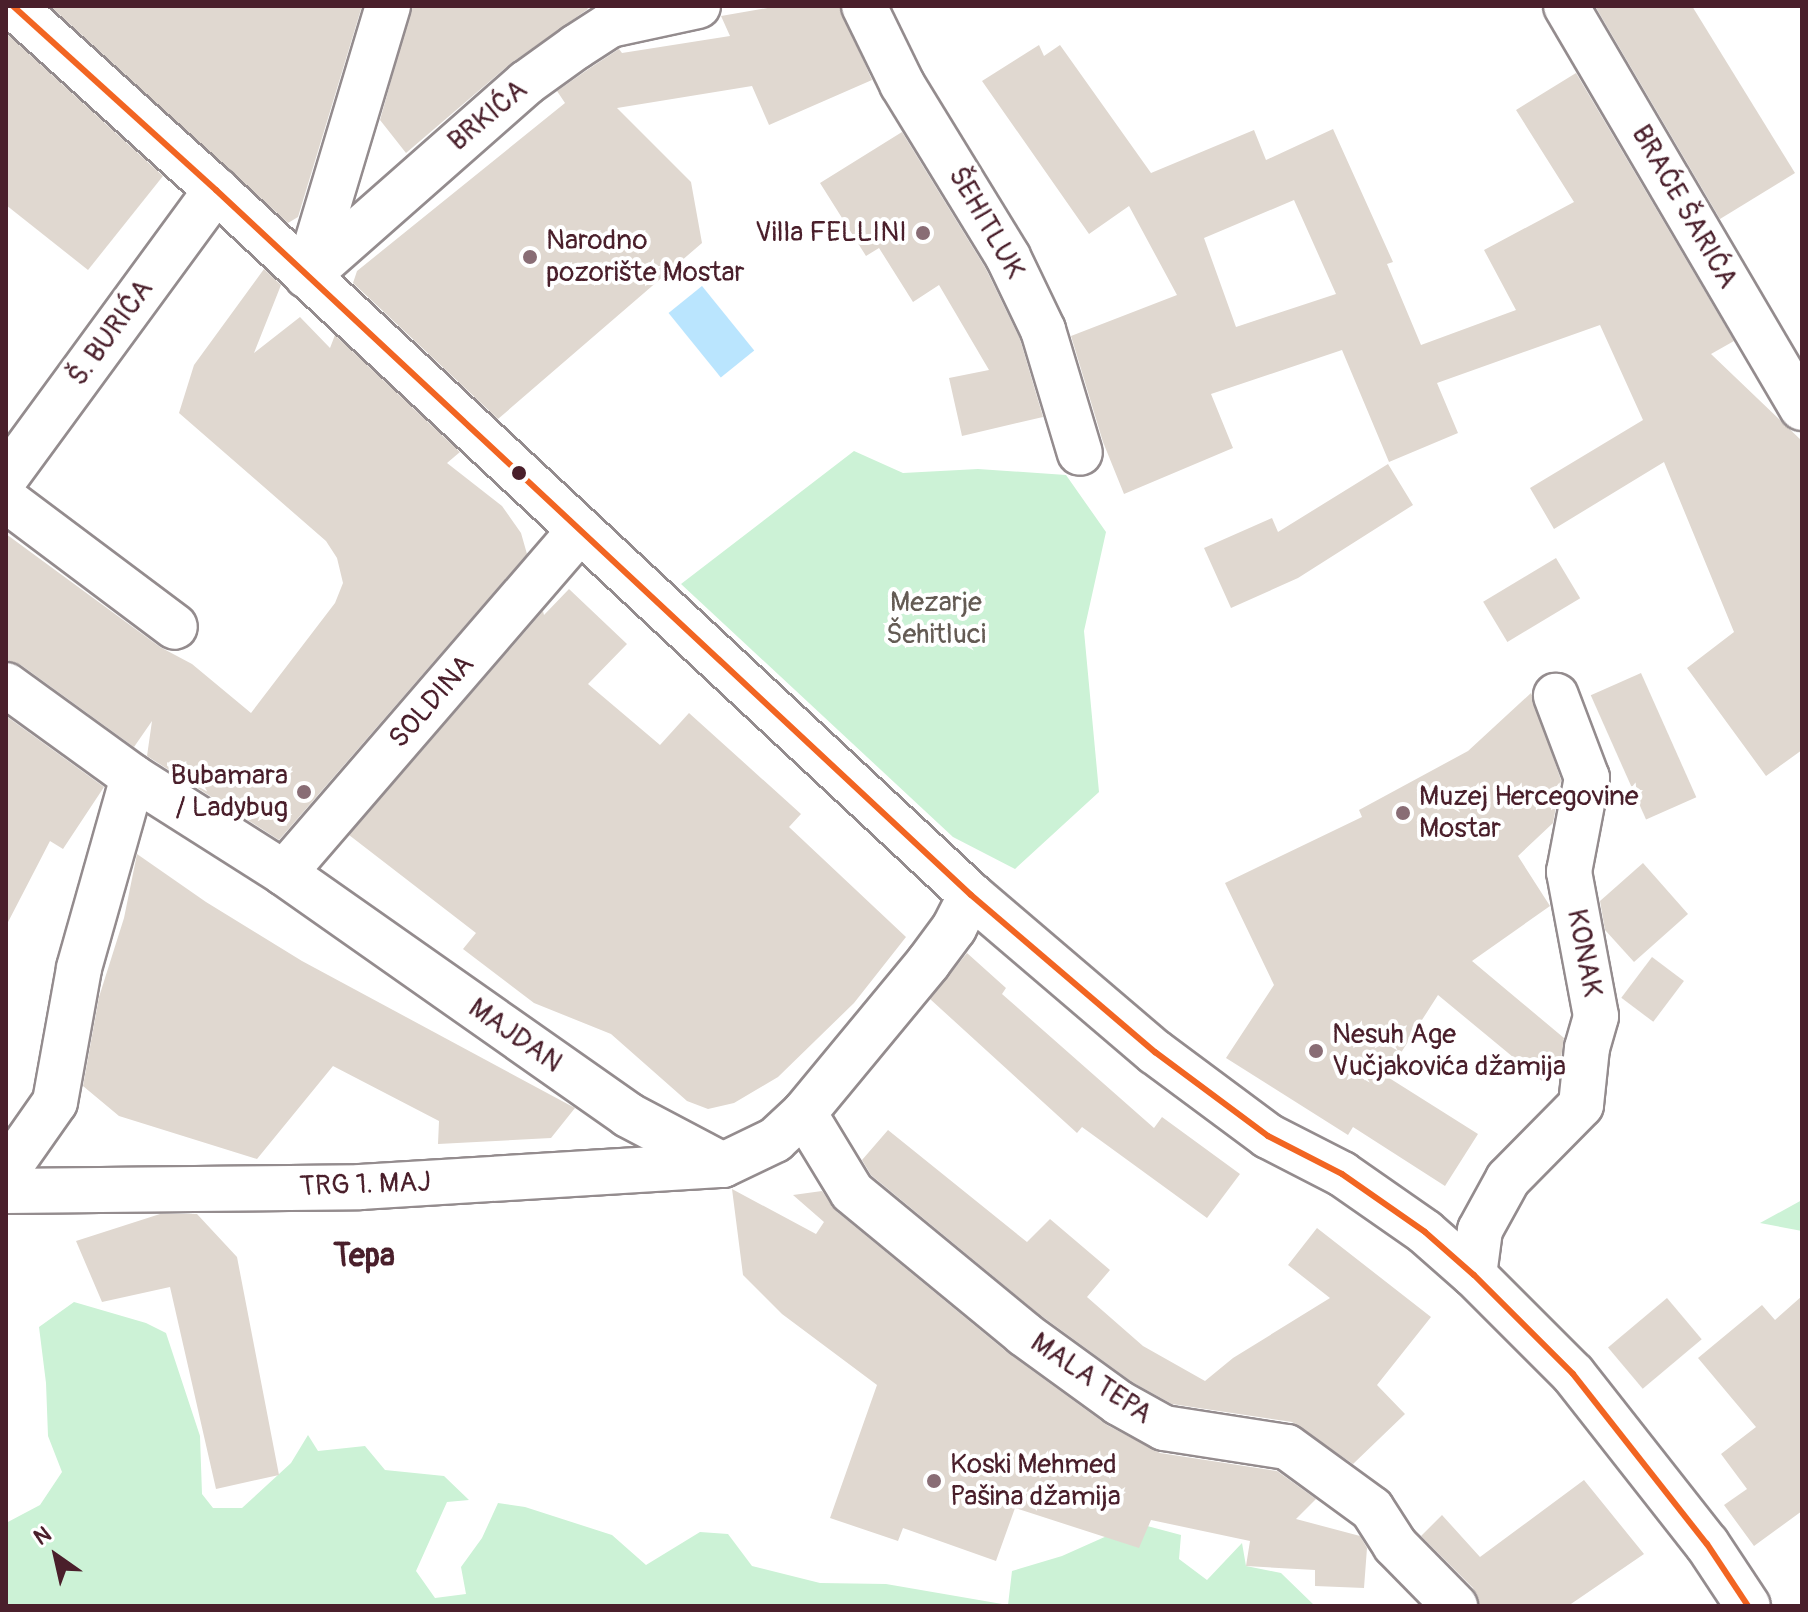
<!DOCTYPE html>
<meta charset="utf-8">
<style>
body{margin:0}
#map{position:relative;width:1808px;height:1612px;overflow:hidden;background:#fff;font-family:Pangolin,sans-serif}
div>[style]{position:absolute}
.green>*{inset:0;background:#ccf2d6}
.water>*{inset:0;background:#bae5fe;transform-origin:0 0}
.building>*{inset:0;background:#e0d8d0;transform-origin:0 0}
.roads{filter:drop-shadow(2px 0 #948c8e) drop-shadow(-2px 0 #948c8e) drop-shadow(0 2px #948c8e) drop-shadow(0 -2px #948c8e)}
.minor>*{height:44px;margin:-22px;padding:0 22px;transform-origin:22px;border-radius:22px;background:#fff}
.bus-1>*{height:6px;margin:-3px;padding:0 3px;transform-origin:3px;border-radius:3px;background:#f26522}
.dots>*{width:22px;height:22px;translate:-50% -50%;box-sizing:border-box;border:4px solid #fff;border-radius:50%}
span{translate:-50% -50%;white-space:nowrap;text-align:center;line-height:1.15;-webkit-text-stroke:8px #fff;paint-order:stroke}
.street-label{font-size:28px;color:#4a1f2b}
.poi-label{font-size:28px;color:#4a1f2b}
.right{translate:-100% -50%;text-align:right}
.left{translate:0 -50%;text-align:left}
.park-label{font-size:28px;color:#645b54}
.quarter-label{font-size:32px;color:#4a1f2b;font-weight:700}
.frame{position:absolute;inset:0;border:8px solid #4a1f2b;pointer-events:none}
.north{position:absolute;left:16px;top:1516px;width:80px;height:80px;-webkit-text-stroke:6px #fff;paint-order:stroke;rotate:326deg;font-size:22px;font-weight:700;line-height:32px;text-align:center;color:#4a1f2b}
.north::after{content:'';display:block;margin:auto;width:28px;height:36px;background:#4a1f2b;clip-path:polygon(50% 0,100% 100%,50% 72%,0 100%)}
</style>
<div id="map">
<div class="green">
<div style="clip-path:polygon(854px 451px,903px 473px,978px 469px,1066px 475px,1106px 532px,1084px 631px,1099px 792px,1015px 869px,953px 837px,681px 584px)"></div>
<div style="clip-path:polygon(1802px 1200px,1802px 1231px,1760px 1223px)"></div>
<div style="clip-path:polygon(74px 1302px,146px 1323px,166px 1333px,200px 1436px,202px 1494px,213px 1508px,242px 1508px,291px 1463px,308px 1435px,318px 1451px,365px 1446px,385px 1470px,444px 1476px,469px 1500px,447px 1502px,416px 1571px,435px 1598px,466px 1594px,461px 1567px,482px 1538px,498px 1503px,525px 1507px,612px 1535px,646px 1565px,700px 1532px,728px 1534px,752px 1566px,820px 1583px,886px 1584px,1008px 1605px,1012px 1571px,1062px 1556px,1136px 1523px,1181px 1535px,1179px 1559px,1207px 1580px,1242px 1543px,1246px 1566px,1281px 1573px,1315px 1606px,6px 1606px,6px 1523px,40px 1505px,62px 1472px,48px 1436px,46px 1383px,39px 1327px)"></div>
</div>
<div class="water">
<div style="left:702px;top:286px;width:83px;height:43px;rotate:51deg"></div>
</div>
<div class="building">
<div style="clip-path:polygon(50px 6px,362px 6px,298px 217px,288px 223px)"></div>
<div style="clip-path:polygon(412px 6px,586px 6px,588px 9px,510px 64px,406px 153px,380px 120px)"></div>
<div style="clip-path:polygon(779px 6px,839px 6px,872px 80px,769px 125px,752px 86px,617px 108px,691px 182px,702px 243px,498px 419px,353px 283px,357px 271px,565px 103px,557px 91px,590px 68px,619px 49px,622px 53px,730px 36px,721px 16px)"></div>
<div style="clip-path:polygon(1595px 6px,1692px 6px,1795px 173px,1720px 219px)"></div>
<div style="clip-path:polygon(6px 33px,163px 176px,88px 270px,6px 205px)"></div>
<div style="clip-path:polygon(evenodd,1039px 45px,1044px 56px,1060px 45px,1151px 173px,1254px 130px,1266px 160px,1333px 129px,1393px 262px,1387px 264px,1421px 345px,1516px 310px,1484px 250px,1574px 202px,1516px 110px,1576px 73px,1734px 341px,1711px 354px,1802px 441px,1802px 750px,1766px 776px,1687px 668px,1734px 632px,1664px 462px,1554px 529px,1530px 488px,1643px 420px,1600px 325px,1437px 383px,1458px 433px,1389px 462px,1342px 350px,1211px 394px,1233px 448px,1124px 494px,1103px 442px,1071px 336px,1177px 295px,1129px 206px,1089px 234px,982px 81px,1039px 45px,1294px 200px,1336px 294px,1236px 327px,1204px 238px,1294px 200px)"></div>
<div style="clip-path:polygon(902px 132px,986px 269px,1020px 339px,1043px 417px,962px 436px,949px 378px,989px 370px,939px 285px,913px 302px,879px 248px,866px 256px,820px 183px)"></div>
<div style="clip-path:polygon(264px 269px,281px 285px,254px 353px,300px 317px,330px 348px,335px 335px,460px 452px,447px 463px,502px 506px,521px 533px,527px 554px,279px 840px,147px 756px,152px 721px,134px 747px,21px 665px,6px 660px,6px 534px,160px 647px,192px 664px,251px 713px,335px 603px,343px 583px,337px 558px,326px 541px,179px 413px,194px 365px)"></div>
<div style="clip-path:polygon(1388px 464px,1413px 505px,1298px 578px,1231px 608px,1204px 548px,1272px 518px,1278px 532px)"></div>
<div style="left:1556px;top:558px;width:47px;height:85px;rotate:59deg"></div>
<div style="clip-path:polygon(569px 589px,627px 644px,588px 684px,660px 745px,689px 713px,801px 814px,789px 827px,906px 937px,854px 1003px,778px 1077px,734px 1103px,708px 1109px,687px 1101px,611px 1034px,534px 1003px,463px 949px,476px 933px,349px 835px,543px 611px,544px 615px)"></div>
<div style="left:1641px;top:673px;width:136px;height:55px;rotate:66deg"></div>
<div style="clip-path:polygon(1531px 693px,1561px 780px,1553px 823px,1518px 856px,1550px 906px,1472px 961px,1564px 1038px,1561px 1058px,1542px 1081px,1438px 995px,1386px 1076px,1478px 1134px,1445px 1186px,1353px 1127px,1348px 1135px,1226px 1058px,1274px 985px,1225px 883px,1362px 817px,1359px 810px,1468px 751px)"></div>
<div style="clip-path:polygon(6px 716px,104px 787px,63px 849px,50px 841px,6px 926px)"></div>
<div style="clip-path:polygon(137px 854px,206px 902px,302px 961px,575px 1108px,551px 1138px,438px 1144px,439px 1121px,333px 1066px,257px 1159px,119px 1116px,83px 1086px,99px 997px,124px 918px)"></div>
<div style="clip-path:polygon(1643px 863px,1688px 914px,1634px 962px,1605px 930px,1600px 901px)"></div>
<div style="clip-path:polygon(967px 953px,1006px 988px,1002px 994px,1154px 1128px,1162px 1117px,1240px 1174px,1207px 1218px,1082px 1127px,1077px 1133px,930px 999px)"></div>
<div style="left:1652px;top:957px;width:40px;height:51px;rotate:37deg"></div>
<div style="clip-path:polygon(888px 1130px,1027px 1242px,1050px 1219px,1110px 1270px,1087px 1297px,1143px 1346px,1205px 1381px,1233px 1358px,1330px 1298px,1288px 1265px,1317px 1228px,1431px 1317px,1377px 1385px,1405px 1414px,1353px 1464px,1292px 1422px,1172px 1404px,1132px 1382px,1039px 1314px,871px 1175px,862px 1160px)"></div>
<div style="clip-path:polygon(732px 1189px,816px 1234px,824px 1222px,793px 1195px,822px 1191px,836px 1211px,1008px 1353px,1107px 1425px,1160px 1453px,1277px 1471px,1316px 1499px,1296px 1519px,1360px 1536px,1367px 1548px,1364px 1588px,1315px 1586px,1315px 1570px,1246px 1566px,1250px 1541px,1151px 1520px,1139px 1548px,1015px 1508px,996px 1561px,903px 1528px,898px 1541px,830px 1518px,877px 1385px,782px 1314px,743px 1275px)"></div>
<div style="clip-path:polygon(160px 1214px,197px 1214px,237px 1257px,279px 1475px,216px 1489px,170px 1287px,102px 1302px,76px 1241px)"></div>
<div style="clip-path:polygon(1802px 1296px,1802px 1511px,1754px 1546px,1724px 1505px,1747px 1489px,1721px 1454px,1756px 1427px,1698px 1358px,1762px 1305px,1775px 1320px)"></div>
<div style="left:1667px;top:1298px;width:54px;height:77px;rotate:50deg"></div>
<div style="clip-path:polygon(1584px 1480px,1644px 1554px,1568px 1606px,1479px 1606px,1473px 1588px,1421px 1536px,1442px 1515px,1480px 1557px)"></div>
</div>
<div class="roads">
<div class="minor">
<div style="left:13px;top:6px;width:274px;rotate:42.2deg"></div>
<div style="left:216px;top:190px;width:1033px;rotate:43.04deg"></div>
<div style="left:971px;top:895px;width:242px;rotate:40.5deg"></div>
<div style="left:1155px;top:1052px;width:141px;rotate:36.6deg"></div>
<div style="left:1268px;top:1136px;width:83px;rotate:27.2deg"></div>
<div style="left:1342px;top:1174px;width:101px;rotate:34.9deg"></div>
<div style="left:1425px;top:1232px;width:65px;rotate:41.3deg"></div>
<div style="left:1474px;top:1275px;width:140px;rotate:45deg"></div>
<div style="left:1573px;top:1374px;width:216px;rotate:51.8deg"></div>
<div style="left:1707px;top:1544px;width:74px;rotate:56.5deg"></div>
<div style="left:864px;top:6px;width:87px;rotate:64deg"></div>
<div style="left:902px;top:84px;width:203px;rotate:58.5deg"></div>
<div style="left:1008px;top:257px;width:81px;rotate:64.4deg"></div>
<div style="left:1043px;top:330px;width:128px;rotate:73.3deg"></div>
<div style="left:1566px;top:6px;width:466px;rotate:59.6deg"></div>
<div style="left:307px;top:276px;width:292px;rotate:-41.4deg"></div>
<div style="left:526px;top:83px;width:62px;rotate:-35.8deg"></div>
<div style="left:576px;top:47px;width:40px;rotate:-32.9deg"></div>
<div style="left:610px;top:25px;width:90px;rotate:-12.2deg"></div>
<div style="left:307px;top:276px;width:282px;rotate:-73.3deg"></div>
<div style="left:6px;top:477px;width:356px;rotate:-53.8deg"></div>
<div style="left:6px;top:500px;width:211px;rotate:36.9deg"></div>
<div style="left:6px;top:685px;width:157px;rotate:35.9deg"></div>
<div style="left:133px;top:777px;width:179px;rotate:32.4deg"></div>
<div style="left:284px;top:873px;width:421px;rotate:35.1deg"></div>
<div style="left:628px;top:1115px;width:107px;rotate:27.8deg"></div>
<div style="left:284px;top:873px;width:453px;rotate:-49.2deg"></div>
<div style="left:804px;top:1113px;width:92px;rotate:58.7deg"></div>
<div style="left:852px;top:1192px;width:223px;rotate:39.5deg"></div>
<div style="left:1024px;top:1334px;width:117px;rotate:36deg"></div>
<div style="left:1119px;top:1403px;width:51px;rotate:29.1deg"></div>
<div style="left:1164px;top:1428px;width:124px;rotate:8.8deg"></div>
<div style="left:1287px;top:1447px;width:105px;rotate:36.1deg"></div>
<div style="left:1372px;top:1509px;width:43px;rotate:57.4deg"></div>
<div style="left:1395px;top:1545px;width:86px;rotate:45.5deg"></div>
<div style="left:6px;top:1172px;width:85px;rotate:-55deg"></div>
<div style="left:55px;top:1102px;width:136px;rotate:-79.8deg"></div>
<div style="left:79px;top:968px;width:198px;rotate:-74.2deg"></div>
<div style="left:6px;top:1191px;width:354px;rotate:-0.6deg"></div>
<div style="left:360px;top:1187px;width:364px;rotate:-3.5deg"></div>
<div style="left:723px;top:1165px;width:58px;rotate:-25.7deg"></div>
<div style="left:775px;top:1140px;width:40px;rotate:-43deg"></div>
<div style="left:804px;top:1113px;width:195px;rotate:-50.4deg"></div>
<div style="left:928px;top:963px;width:44px;rotate:-53.4deg"></div>
<div style="left:954px;top:928px;width:37px;rotate:-63deg"></div>
<div style="left:1474px;top:1275px;width:45px;rotate:-82.4deg"></div>
<div style="left:1480px;top:1230px;width:58px;rotate:-61.2deg"></div>
<div style="left:1508px;top:1179px;width:104px;rotate:-45.4deg"></div>
<div style="left:1581px;top:1105px;width:57px;rotate:-84deg"></div>
<div style="left:1587px;top:1048px;width:33px;rotate:-74deg"></div>
<div style="left:1596px;top:1016px;width:147px;rotate:-100.6deg"></div>
<div style="left:1569px;top:872px;width:96px;rotate:-79.2deg"></div>
<div style="left:1587px;top:778px;width:88px;rotate:-110.7deg"></div>
</div>
</div>
<div class="bus-1">
<div style="left:13px;top:6px;width:274px;rotate:42.2deg"></div>
<div style="left:216px;top:190px;width:1033px;rotate:43.04deg"></div>
<div style="left:971px;top:895px;width:242px;rotate:40.5deg"></div>
<div style="left:1155px;top:1052px;width:141px;rotate:36.6deg"></div>
<div style="left:1268px;top:1136px;width:83px;rotate:27.2deg"></div>
<div style="left:1342px;top:1174px;width:101px;rotate:34.9deg"></div>
<div style="left:1425px;top:1232px;width:65px;rotate:41.3deg"></div>
<div style="left:1474px;top:1275px;width:140px;rotate:45deg"></div>
<div style="left:1573px;top:1374px;width:216px;rotate:51.8deg"></div>
<div style="left:1707px;top:1544px;width:74px;rotate:56.5deg"></div>
</div>
<div class="dots">
<div style="left:923px;top:233px;background:#896d75"></div>
<div style="left:530px;top:257px;background:#896d75"></div>
<div style="left:519px;top:473px;background:#4a1f2b"></div>
<div style="left:304px;top:792px;background:#896d75"></div>
<div style="left:1403px;top:813px;background:#896d75"></div>
<div style="left:1316px;top:1051px;background:#896d75"></div>
<div style="left:934px;top:1481px;background:#896d75"></div>
</div>
<div class="street-label">
<span style="left:488px;top:116px;rotate:-40deg">BRKIĆA</span>
<span style="left:1684px;top:207px;rotate:60deg">BRAĆE ŠARIĆA</span>
<span style="left:986px;top:223px;rotate:60deg">ŠEHITLUK</span>
<span style="left:111px;top:333px;rotate:-54deg">Š. BURIĆA</span>
<span style="left:432px;top:702px;rotate:-49deg">SOLDINA</span>
<span style="left:1584px;top:953px;rotate:79deg">KONAK</span>
<span style="left:515px;top:1036px;rotate:35deg">MAJDAN</span>
<span style="left:365px;top:1185px;rotate:-2deg">TRG 1. MAJ</span>
<span style="left:1091px;top:1379px;rotate:34deg">MALA TEPA</span>
</div>
<div class="poi-label">
<span class="right" style="left:907px;top:233px">Villa FELLINI</span>
<span class="left" style="left:546px;top:257px">Narodno<br>pozorište Mostar</span>
<span class="right" style="left:288px;top:792px">Bubamara<br>/ Ladybug</span>
<span class="left" style="left:1419px;top:813px">Muzej Hercegovine<br>Mostar</span>
<span class="left" style="left:1332px;top:1051px">Nesuh Age<br>Vučjakovića džamija</span>
<span class="left" style="left:950px;top:1481px">Koski Mehmed<br>Pašina džamija</span>
</div>
<div class="park-label">
<span style="left:936px;top:619px">Mezarje<br>Šehitluci</span>
</div>
<div class="quarter-label">
<span style="left:364px;top:1256px">Tepa</span>
</div>
<div class="frame"></div>
<div class="north">N</div>
</div>
